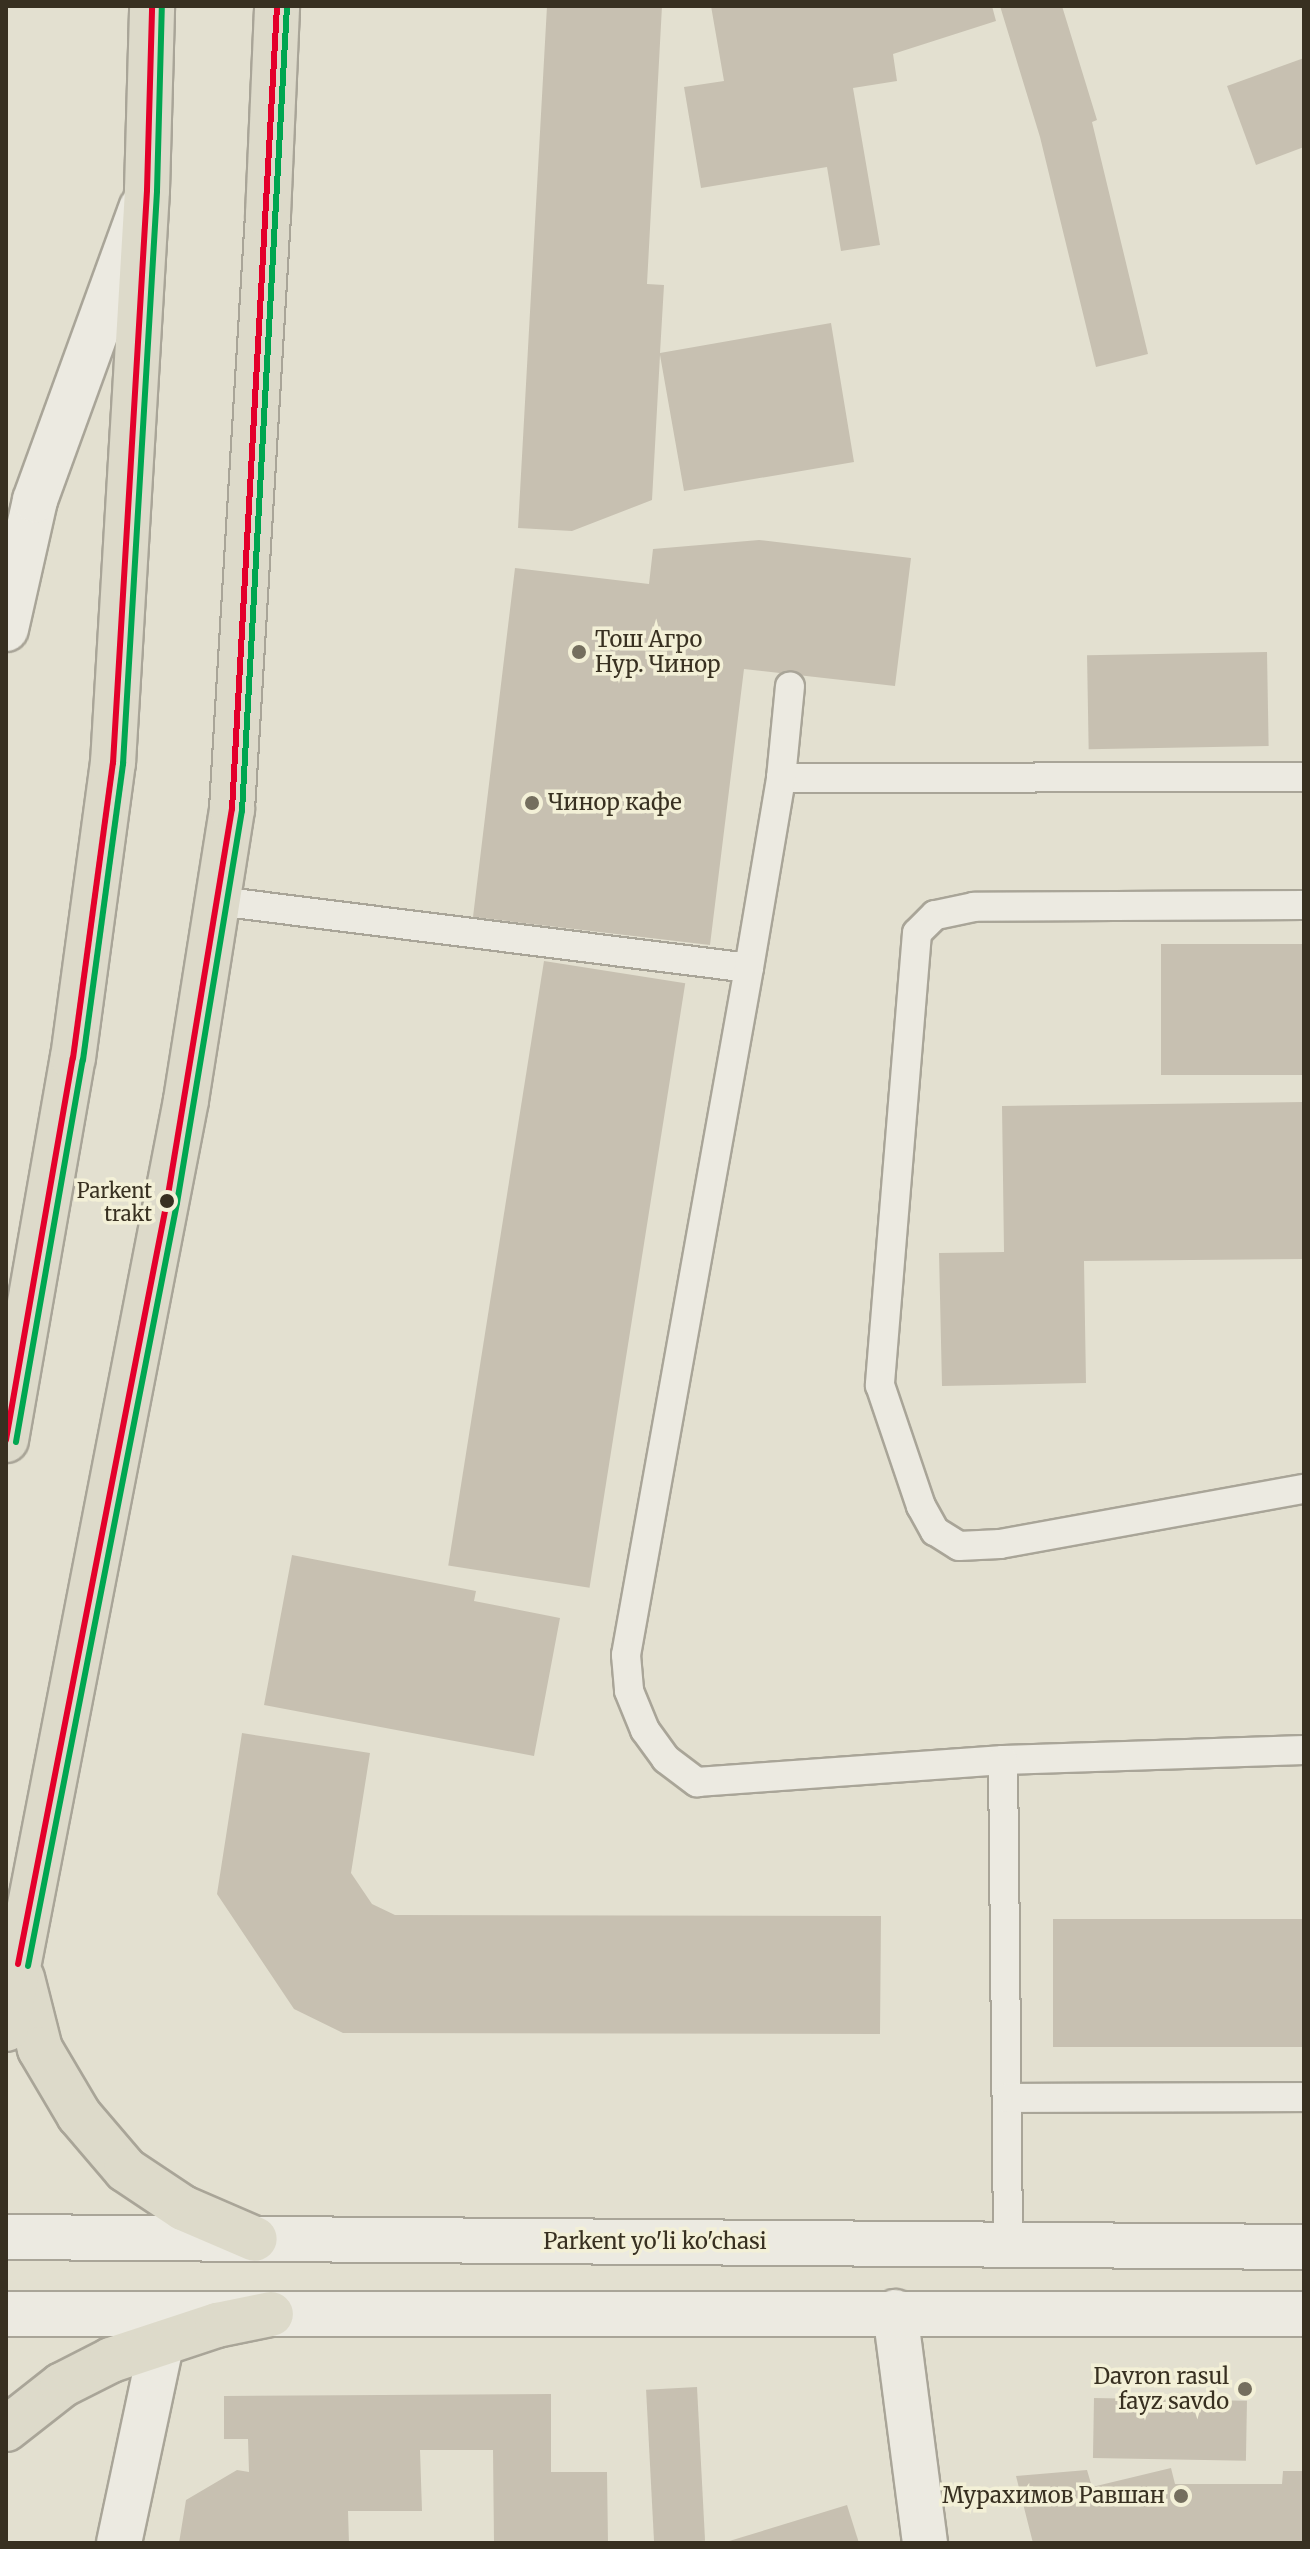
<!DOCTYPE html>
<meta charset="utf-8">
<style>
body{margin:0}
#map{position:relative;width:1310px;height:2549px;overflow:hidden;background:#e3e0d0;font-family:Merriweather,serif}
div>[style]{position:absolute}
.building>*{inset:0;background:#c7c0b1;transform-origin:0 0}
.roads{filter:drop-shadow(2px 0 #a9a598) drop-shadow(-2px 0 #a9a598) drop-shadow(0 2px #a9a598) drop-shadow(0 -2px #a9a598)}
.service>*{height:28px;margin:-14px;padding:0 14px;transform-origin:14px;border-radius:14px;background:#eceae1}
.minor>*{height:44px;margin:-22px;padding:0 22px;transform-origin:22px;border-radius:22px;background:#eceae1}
.tertiary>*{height:44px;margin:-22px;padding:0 22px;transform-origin:22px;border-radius:22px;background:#eceae1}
.trunk>*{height:44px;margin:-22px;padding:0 22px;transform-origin:22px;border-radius:22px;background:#dddaca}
.bus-1>*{height:6px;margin:-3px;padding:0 3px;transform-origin:3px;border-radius:3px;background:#e4002b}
.bus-2>*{height:6px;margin:-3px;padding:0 3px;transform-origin:3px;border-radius:3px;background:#00a651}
.dots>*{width:22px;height:22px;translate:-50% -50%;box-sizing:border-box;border:4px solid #f3f0d7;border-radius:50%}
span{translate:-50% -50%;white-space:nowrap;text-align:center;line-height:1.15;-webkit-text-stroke:7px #f3f0d7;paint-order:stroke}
.bus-label{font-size:20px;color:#383021}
.right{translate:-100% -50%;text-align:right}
.poi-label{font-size:22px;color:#383021}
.left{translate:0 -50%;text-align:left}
.street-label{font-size:22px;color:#383021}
.frame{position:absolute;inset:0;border:8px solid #383021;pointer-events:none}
</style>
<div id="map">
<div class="building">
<div style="clip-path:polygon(547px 6px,662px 6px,647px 284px,664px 285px,660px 353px,831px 323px,854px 462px,684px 491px,660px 355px,652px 500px,572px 531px,518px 528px)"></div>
<div style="clip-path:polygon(711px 6px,992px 6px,996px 21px,893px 54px,897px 81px,853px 88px,880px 245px,841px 251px,827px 167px,701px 188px,684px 87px,724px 81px)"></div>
<div style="clip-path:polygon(1000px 6px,1062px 6px,1097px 120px,1092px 122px,1148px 354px,1096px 367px,1040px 137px)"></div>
<div style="clip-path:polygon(1304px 58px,1304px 147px,1256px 165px,1227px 86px)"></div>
<div style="clip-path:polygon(759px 540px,911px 558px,895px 686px,744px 669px,710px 945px,473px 917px,515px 568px,649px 584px,653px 549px)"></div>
<div style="left:1267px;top:652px;width:94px;height:180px;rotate:89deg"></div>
<div style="left:1304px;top:944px;width:131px;height:143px;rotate:90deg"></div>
<div style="left:544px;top:961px;width:143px;height:612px;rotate:9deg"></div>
<div style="clip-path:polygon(1304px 1102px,1304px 1259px,1084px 1261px,1086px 1383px,942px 1386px,939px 1253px,1004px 1252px,1002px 1106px)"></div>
<div style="clip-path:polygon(292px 1555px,476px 1591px,474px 1601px,560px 1618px,534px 1756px,264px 1705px)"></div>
<div style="clip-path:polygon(242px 1733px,370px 1753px,351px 1873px,372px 1904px,395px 1915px,881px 1916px,880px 2034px,343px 2033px,294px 2009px,217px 1894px)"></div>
<div style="left:1304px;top:1919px;width:128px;height:251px;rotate:90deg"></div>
<div style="left:697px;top:2387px;width:154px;height:51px;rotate:87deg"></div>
<div style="clip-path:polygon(551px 2394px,551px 2472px,607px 2472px,608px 2543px,494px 2543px,493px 2450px,420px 2450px,422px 2511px,348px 2511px,349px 2543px,179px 2543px,186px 2500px,237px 2470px,249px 2472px,248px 2439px,224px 2439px,224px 2396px)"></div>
<div style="left:1094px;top:2398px;width:153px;height:60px;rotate:1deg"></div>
<div style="clip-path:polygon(1171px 2468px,1175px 2484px,1282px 2484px,1283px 2471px,1304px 2471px,1304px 2543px,1033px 2543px,1016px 2476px,1087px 2470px,1092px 2487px)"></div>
<div style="clip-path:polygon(847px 2505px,859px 2543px,726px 2543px,726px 2542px)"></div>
</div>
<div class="roads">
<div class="service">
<div style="left:781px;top:778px;width:523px;rotate:-0.11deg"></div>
<div style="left:218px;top:901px;width:535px;rotate:7.19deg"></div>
<div style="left:749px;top:968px;width:193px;rotate:-80.4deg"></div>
<div style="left:781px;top:778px;width:92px;rotate:-84.4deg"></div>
<div style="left:1304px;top:905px;width:330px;rotate:179.7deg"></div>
<div style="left:974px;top:907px;width:40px;rotate:168deg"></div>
<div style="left:935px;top:915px;width:25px;rotate:135deg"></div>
<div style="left:917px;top:933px;width:454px;rotate:94.7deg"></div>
<div style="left:880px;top:1385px;width:128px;rotate:71.3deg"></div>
<div style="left:921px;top:1506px;width:29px;rotate:61deg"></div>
<div style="left:935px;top:1531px;width:28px;rotate:32deg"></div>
<div style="left:959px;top:1546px;width:41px;rotate:-2.8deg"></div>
<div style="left:1000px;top:1544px;width:309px;rotate:-10.3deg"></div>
<div style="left:749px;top:968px;width:698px;rotate:100.15deg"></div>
<div style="left:626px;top:1655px;width:36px;rotate:85deg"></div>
<div style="left:629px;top:1691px;width:42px;rotate:67.7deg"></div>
<div style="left:645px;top:1730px;width:36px;rotate:54deg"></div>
<div style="left:666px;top:1759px;width:39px;rotate:37deg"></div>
<div style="left:697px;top:1782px;width:307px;rotate:-4.1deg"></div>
<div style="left:1003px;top:1760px;width:301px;rotate:-1.9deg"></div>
<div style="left:1003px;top:1760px;width:485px;rotate:89.4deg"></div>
<div style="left:1007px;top:2098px;width:297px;rotate:-0.2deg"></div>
</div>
<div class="minor">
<div style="left:6px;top:629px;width:132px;rotate:-77.3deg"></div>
<div style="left:35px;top:500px;width:311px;rotate:-70deg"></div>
<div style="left:895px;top:2312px;width:233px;rotate:82.6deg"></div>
<div style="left:119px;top:2543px;width:207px;rotate:-78deg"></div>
</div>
<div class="tertiary">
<div style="left:6px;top:2237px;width:1298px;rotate:0.44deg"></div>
<div style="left:6px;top:2314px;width:1298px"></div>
</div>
<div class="trunk">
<div style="left:6px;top:1440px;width:388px;rotate:-80.1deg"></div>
<div style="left:73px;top:1058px;width:298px;rotate:-82.3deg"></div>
<div style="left:113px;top:763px;width:574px;rotate:-86.6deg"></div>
<div style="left:147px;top:190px;width:184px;rotate:-88.4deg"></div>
<div style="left:22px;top:1978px;width:73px;rotate:75.8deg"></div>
<div style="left:40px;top:2049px;width:77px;rotate:59.4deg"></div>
<div style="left:79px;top:2115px;width:72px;rotate:49.5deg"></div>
<div style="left:126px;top:2170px;width:69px;rotate:33.7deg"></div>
<div style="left:183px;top:2208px;width:78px;rotate:23.3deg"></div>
<div style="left:6px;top:2029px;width:946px;rotate:-79.03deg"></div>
<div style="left:186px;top:1100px;width:295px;rotate:-81deg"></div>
<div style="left:232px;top:809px;width:595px;rotate:-86.53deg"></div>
<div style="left:268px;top:215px;width:209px;rotate:-87.5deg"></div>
<div style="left:6px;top:2429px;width:71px;rotate:-38.2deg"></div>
<div style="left:62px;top:2385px;width:55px;rotate:-27deg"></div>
<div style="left:111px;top:2360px;width:112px;rotate:-18.3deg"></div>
<div style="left:217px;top:2325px;width:55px;rotate:-11.5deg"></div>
</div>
</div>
<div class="bus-1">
<div style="left:6px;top:1440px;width:388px;rotate:-80.1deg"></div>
<div style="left:73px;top:1058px;width:298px;rotate:-82.3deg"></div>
<div style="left:113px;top:763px;width:574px;rotate:-86.6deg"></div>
<div style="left:147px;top:190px;width:184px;rotate:-88.4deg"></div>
<div style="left:18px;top:1964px;width:777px;rotate:-78.95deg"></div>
<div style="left:167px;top:1201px;width:397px;rotate:-80.6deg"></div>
<div style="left:232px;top:809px;width:804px;rotate:-86.79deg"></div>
</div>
<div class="bus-2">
<div style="left:16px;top:1442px;width:388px;rotate:-80.1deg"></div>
<div style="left:83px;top:1060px;width:299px;rotate:-82.3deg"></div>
<div style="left:123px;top:764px;width:574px;rotate:-86.6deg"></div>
<div style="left:157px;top:191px;width:185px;rotate:-88.5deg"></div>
<div style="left:28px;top:1966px;width:777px;rotate:-78.95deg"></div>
<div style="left:177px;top:1203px;width:397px;rotate:-80.6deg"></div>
<div style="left:242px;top:811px;width:806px;rotate:-86.8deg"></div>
</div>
<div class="dots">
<div style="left:579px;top:652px;background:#746e5e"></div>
<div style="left:532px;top:803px;background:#746e5e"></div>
<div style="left:167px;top:1201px;background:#383021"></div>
<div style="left:1245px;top:2389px;background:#746e5e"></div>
<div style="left:1181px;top:2496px;background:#746e5e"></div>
</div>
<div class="bus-label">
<span class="right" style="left:152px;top:1202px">Parkent<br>trakt</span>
</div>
<div class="poi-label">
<span class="left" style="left:595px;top:652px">Тош Агро<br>Нур. Чинор</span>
<span class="left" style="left:548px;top:803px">Чинор кафе</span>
<span class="right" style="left:1229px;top:2389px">Davron rasul<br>fayz savdo</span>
<span class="right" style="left:1165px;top:2496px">Мурахимов Равшан</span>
</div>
<div class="street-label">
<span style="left:655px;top:2242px">Parkent yo'li ko'chasi</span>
</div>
<div class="frame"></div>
</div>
